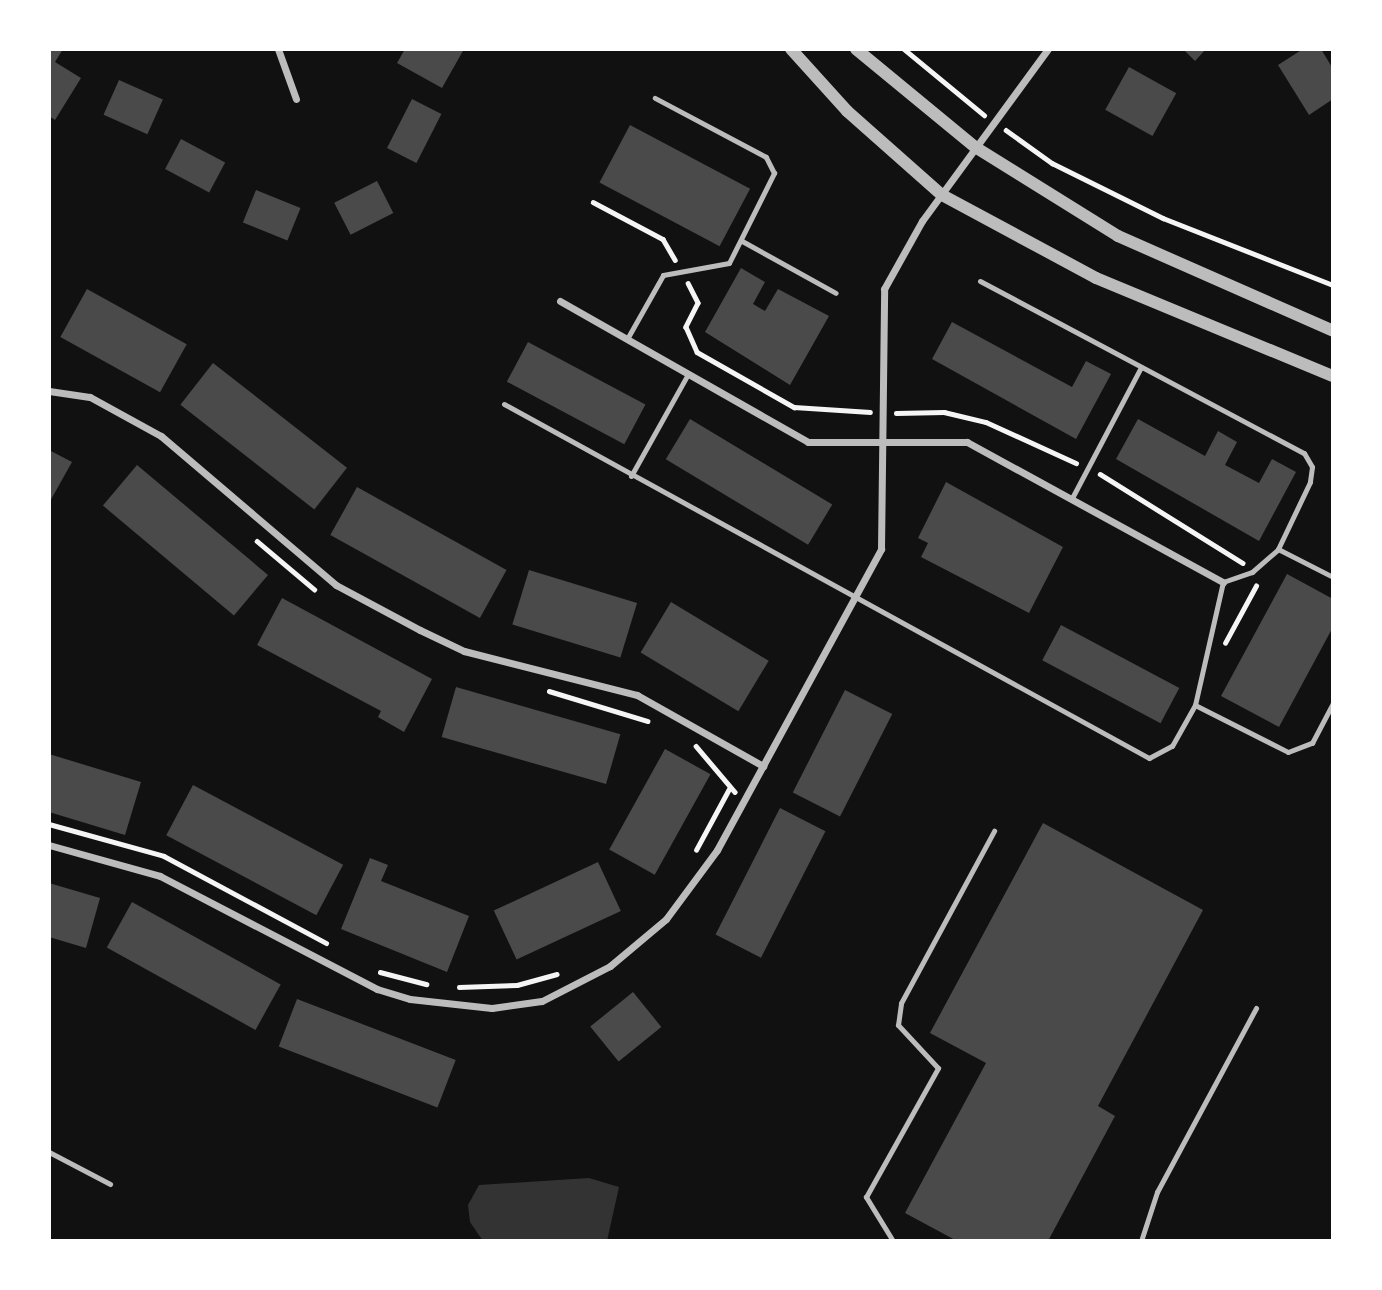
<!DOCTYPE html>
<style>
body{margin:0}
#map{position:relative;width:1382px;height:1290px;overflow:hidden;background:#111;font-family:Spectral,serif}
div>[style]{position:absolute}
.water>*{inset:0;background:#333}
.building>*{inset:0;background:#4a4a4a;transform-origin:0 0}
.path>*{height:4.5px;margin:-2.25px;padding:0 2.25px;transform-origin:2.25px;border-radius:2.25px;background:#f5f5f5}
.service>*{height:5px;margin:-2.5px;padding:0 2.5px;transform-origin:2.5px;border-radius:2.5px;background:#bcbcbc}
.minor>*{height:7px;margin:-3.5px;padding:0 3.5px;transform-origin:3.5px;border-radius:3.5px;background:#bcbcbc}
.tertiary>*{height:12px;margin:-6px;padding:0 6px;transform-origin:6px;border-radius:6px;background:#bcbcbc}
span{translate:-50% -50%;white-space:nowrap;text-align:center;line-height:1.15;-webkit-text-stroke:6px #fff;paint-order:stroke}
.frame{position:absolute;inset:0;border:51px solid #fff;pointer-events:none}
</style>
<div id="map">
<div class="water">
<div style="clip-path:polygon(589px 1178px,619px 1187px,607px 1241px,483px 1241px,470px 1222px,468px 1205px,479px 1185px)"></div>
</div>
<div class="building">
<div style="clip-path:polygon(49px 49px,63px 49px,55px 62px,81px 78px,55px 120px,49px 116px)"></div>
<div style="clip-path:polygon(405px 49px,464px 49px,442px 88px,397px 63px)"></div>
<div style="clip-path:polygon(1183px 49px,1206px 49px,1195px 61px)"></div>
<div style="clip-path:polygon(1303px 49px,1321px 49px,1333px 69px,1333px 99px,1309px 115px,1278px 65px)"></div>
<div style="left:1129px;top:67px;width:54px;height:49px;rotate:29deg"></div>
<div style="left:119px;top:80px;width:48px;height:38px;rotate:24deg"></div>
<div style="left:412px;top:99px;width:33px;height:55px;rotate:27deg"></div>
<div style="left:630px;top:125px;width:136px;height:65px;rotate:28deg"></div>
<div style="left:181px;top:139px;width:50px;height:34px;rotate:28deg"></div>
<div style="left:377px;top:181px;width:36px;height:48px;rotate:63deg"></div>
<div style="left:256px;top:190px;width:48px;height:35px;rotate:22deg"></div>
<div style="clip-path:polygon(741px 268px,765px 282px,753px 304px,765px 311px,778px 289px,829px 316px,790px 385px,705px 332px)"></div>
<div style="left:87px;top:289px;width:114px;height:55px;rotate:29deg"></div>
<div style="clip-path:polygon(952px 322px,1072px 387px,1086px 361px,1111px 374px,1076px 439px,932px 359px)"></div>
<div style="left:528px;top:342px;width:133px;height:45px;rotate:28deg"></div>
<div style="left:213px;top:363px;width:170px;height:53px;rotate:38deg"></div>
<div style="left:690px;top:419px;width:166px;height:47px;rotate:31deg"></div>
<div style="clip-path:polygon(1138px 419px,1205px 456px,1218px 431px,1237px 442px,1225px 465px,1259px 483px,1272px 459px,1296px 472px,1259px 541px,1116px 459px)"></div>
<div style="clip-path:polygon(49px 450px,72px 462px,49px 503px)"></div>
<div style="left:137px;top:465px;width:171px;height:53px;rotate:40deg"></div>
<div style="clip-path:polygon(946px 482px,1063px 547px,1029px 613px,921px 557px,928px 543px,918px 538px)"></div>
<div style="left:357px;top:487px;width:171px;height:55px;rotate:29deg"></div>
<div style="left:529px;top:570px;width:113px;height:57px;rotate:17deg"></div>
<div style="clip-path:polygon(1287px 574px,1333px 599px,1333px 627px,1279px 727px,1221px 696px)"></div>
<div style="clip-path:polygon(282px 598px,432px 679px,404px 732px,378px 717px,381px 711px,257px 645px)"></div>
<div style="left:671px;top:602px;width:114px;height:59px;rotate:31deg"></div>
<div style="left:1061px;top:625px;width:134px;height:40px;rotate:28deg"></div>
<div style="left:456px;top:687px;width:171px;height:52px;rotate:16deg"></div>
<div style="left:845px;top:690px;width:53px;height:115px;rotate:27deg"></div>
<div style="left:665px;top:749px;width:52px;height:115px;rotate:29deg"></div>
<div style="clip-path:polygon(49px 754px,141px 782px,125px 835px,49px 812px)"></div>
<div style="left:193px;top:785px;width:170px;height:57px;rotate:28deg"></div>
<div style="left:780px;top:808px;width:51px;height:142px;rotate:27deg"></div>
<div style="clip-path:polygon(1043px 823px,1203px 910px,1098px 1106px,1115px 1116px,1048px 1241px,957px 1241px,905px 1213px,986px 1063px,930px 1033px)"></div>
<div style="clip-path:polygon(370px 858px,388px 865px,381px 881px,469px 916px,447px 972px,341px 929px)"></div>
<div style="left:598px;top:862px;width:54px;height:115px;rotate:65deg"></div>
<div style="clip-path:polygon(49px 883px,100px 898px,86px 948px,49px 937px)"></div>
<div style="left:132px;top:902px;width:170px;height:52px;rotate:29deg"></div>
<div style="left:633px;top:992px;width:45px;height:55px;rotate:51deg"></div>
<div style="left:297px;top:999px;width:170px;height:51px;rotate:21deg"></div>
</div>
<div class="path">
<div style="left:904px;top:49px;width:104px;rotate:39.5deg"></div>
<div style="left:1006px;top:130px;width:57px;rotate:35.7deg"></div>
<div style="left:1052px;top:163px;width:124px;rotate:26.4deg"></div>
<div style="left:1163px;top:218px;width:183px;rotate:21.5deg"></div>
<div style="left:593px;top:202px;width:79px;rotate:27.9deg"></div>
<div style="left:663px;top:239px;width:24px;rotate:60deg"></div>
<div style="left:688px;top:283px;width:22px;rotate:63deg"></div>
<div style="left:698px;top:303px;width:27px;rotate:117deg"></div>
<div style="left:686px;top:327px;width:27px;rotate:66deg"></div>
<div style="left:697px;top:352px;width:112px;rotate:29.6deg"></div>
<div style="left:794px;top:407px;width:76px;rotate:3.8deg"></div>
<div style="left:896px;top:413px;width:48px;rotate:-1.2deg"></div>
<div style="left:944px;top:412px;width:43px;rotate:13.4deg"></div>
<div style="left:986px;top:422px;width:99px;rotate:24.5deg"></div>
<div style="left:1100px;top:474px;width:168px;rotate:31.9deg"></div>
<div style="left:257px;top:541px;width:75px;rotate:40.1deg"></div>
<div style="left:1225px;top:643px;width:65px;rotate:-61.5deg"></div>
<div style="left:549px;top:691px;width:103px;rotate:16.9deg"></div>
<div style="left:696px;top:746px;width:60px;rotate:49.7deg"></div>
<div style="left:49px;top:824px;width:119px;rotate:15.5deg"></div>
<div style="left:164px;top:856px;width:184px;rotate:28.2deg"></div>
<div style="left:696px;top:850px;width:69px;rotate:-61.6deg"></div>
<div style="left:380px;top:972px;width:48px;rotate:14.6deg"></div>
<div style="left:459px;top:987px;width:58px;rotate:-2deg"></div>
<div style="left:517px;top:985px;width:41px;rotate:-15.4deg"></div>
</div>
<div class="service">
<div style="left:742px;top:241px;width:107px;rotate:29deg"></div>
<div style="left:980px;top:281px;width:367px;rotate:28deg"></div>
<div style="left:1304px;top:453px;width:16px;rotate:60deg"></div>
<div style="left:1312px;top:467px;width:15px;rotate:98deg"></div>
<div style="left:1310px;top:482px;width:74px;rotate:115.5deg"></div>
<div style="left:1278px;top:549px;width:62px;rotate:27deg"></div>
<div style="left:627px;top:339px;width:73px;rotate:-60.6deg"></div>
<div style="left:663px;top:275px;width:67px;rotate:-10.3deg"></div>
<div style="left:729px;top:263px;width:101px;rotate:-63.4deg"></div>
<div style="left:774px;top:173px;width:18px;rotate:-117deg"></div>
<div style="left:766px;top:157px;width:126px;rotate:-152deg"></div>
<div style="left:504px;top:404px;width:736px;rotate:28.76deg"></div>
<div style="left:1149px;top:758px;width:26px;rotate:-28deg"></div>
<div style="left:1172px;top:746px;width:47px;rotate:-60.7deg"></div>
<div style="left:1195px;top:705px;width:104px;rotate:26.8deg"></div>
<div style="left:1288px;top:752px;width:26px;rotate:-21deg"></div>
<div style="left:1312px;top:743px;width:45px;rotate:-62.3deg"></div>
<div style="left:631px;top:476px;width:117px;rotate:-60.8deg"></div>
<div style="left:1072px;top:498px;width:148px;rotate:-62.2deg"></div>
<div style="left:1195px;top:705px;width:126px;rotate:-77.2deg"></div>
<div style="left:1223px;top:582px;width:31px;rotate:-19deg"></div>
<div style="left:1252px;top:572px;width:35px;rotate:-41deg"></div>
<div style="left:49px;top:1152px;width:69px;rotate:27.7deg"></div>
<div style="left:893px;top:1241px;width:52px;rotate:-121.5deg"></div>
<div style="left:866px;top:1197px;width:148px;rotate:-60.8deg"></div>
<div style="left:938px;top:1068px;width:59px;rotate:-132.9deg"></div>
<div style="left:898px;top:1025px;width:22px;rotate:-82deg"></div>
<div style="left:901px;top:1003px;width:196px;rotate:-61.6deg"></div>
<div style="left:1141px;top:1241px;width:52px;rotate:-71.9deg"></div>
<div style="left:1157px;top:1192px;width:209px;rotate:-61.7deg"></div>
</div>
<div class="minor">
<div style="left:278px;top:49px;width:53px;rotate:70.2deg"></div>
<div style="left:560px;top:301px;width:285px;rotate:29.6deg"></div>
<div style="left:808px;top:442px;width:159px"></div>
<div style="left:967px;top:442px;width:292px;rotate:28.7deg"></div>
<div style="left:49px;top:391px;width:41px;rotate:8.3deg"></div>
<div style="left:90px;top:397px;width:81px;rotate:28.8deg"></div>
<div style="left:161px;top:436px;width:230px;rotate:40.4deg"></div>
<div style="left:336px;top:585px;width:95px;rotate:28.2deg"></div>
<div style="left:420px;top:630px;width:49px;rotate:25.5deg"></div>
<div style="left:464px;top:651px;width:179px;rotate:14.3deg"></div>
<div style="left:637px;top:695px;width:145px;rotate:29.4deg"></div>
<div style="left:49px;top:845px;width:115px;rotate:15.6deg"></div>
<div style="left:160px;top:876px;width:245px;rotate:27.5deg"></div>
<div style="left:377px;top:989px;width:34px;rotate:17deg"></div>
<div style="left:410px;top:999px;width:82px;rotate:6.3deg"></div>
<div style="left:492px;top:1008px;width:50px;rotate:-8deg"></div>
<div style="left:542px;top:1001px;width:76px;rotate:-27.2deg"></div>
<div style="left:610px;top:966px;width:73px;rotate:-40deg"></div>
<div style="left:666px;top:919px;width:86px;rotate:-53.5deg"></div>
<div style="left:717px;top:850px;width:343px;rotate:-61.4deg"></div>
<div style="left:881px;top:549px;width:260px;rotate:-89.3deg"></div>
<div style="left:884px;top:289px;width:78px;rotate:-60.8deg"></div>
<div style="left:922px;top:221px;width:213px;rotate:-53.8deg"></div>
</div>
<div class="tertiary">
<div style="left:791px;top:49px;width:84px;rotate:47.9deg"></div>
<div style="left:847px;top:111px;width:127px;rotate:41.5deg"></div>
<div style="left:942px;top:195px;width:175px;rotate:28.3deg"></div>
<div style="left:1096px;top:278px;width:256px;rotate:22.5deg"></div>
<div style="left:856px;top:49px;width:154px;rotate:39.5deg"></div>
<div style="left:975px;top:147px;width:168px;rotate:31.9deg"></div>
<div style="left:1118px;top:236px;width:235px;rotate:23.8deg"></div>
</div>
<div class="frame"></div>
</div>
